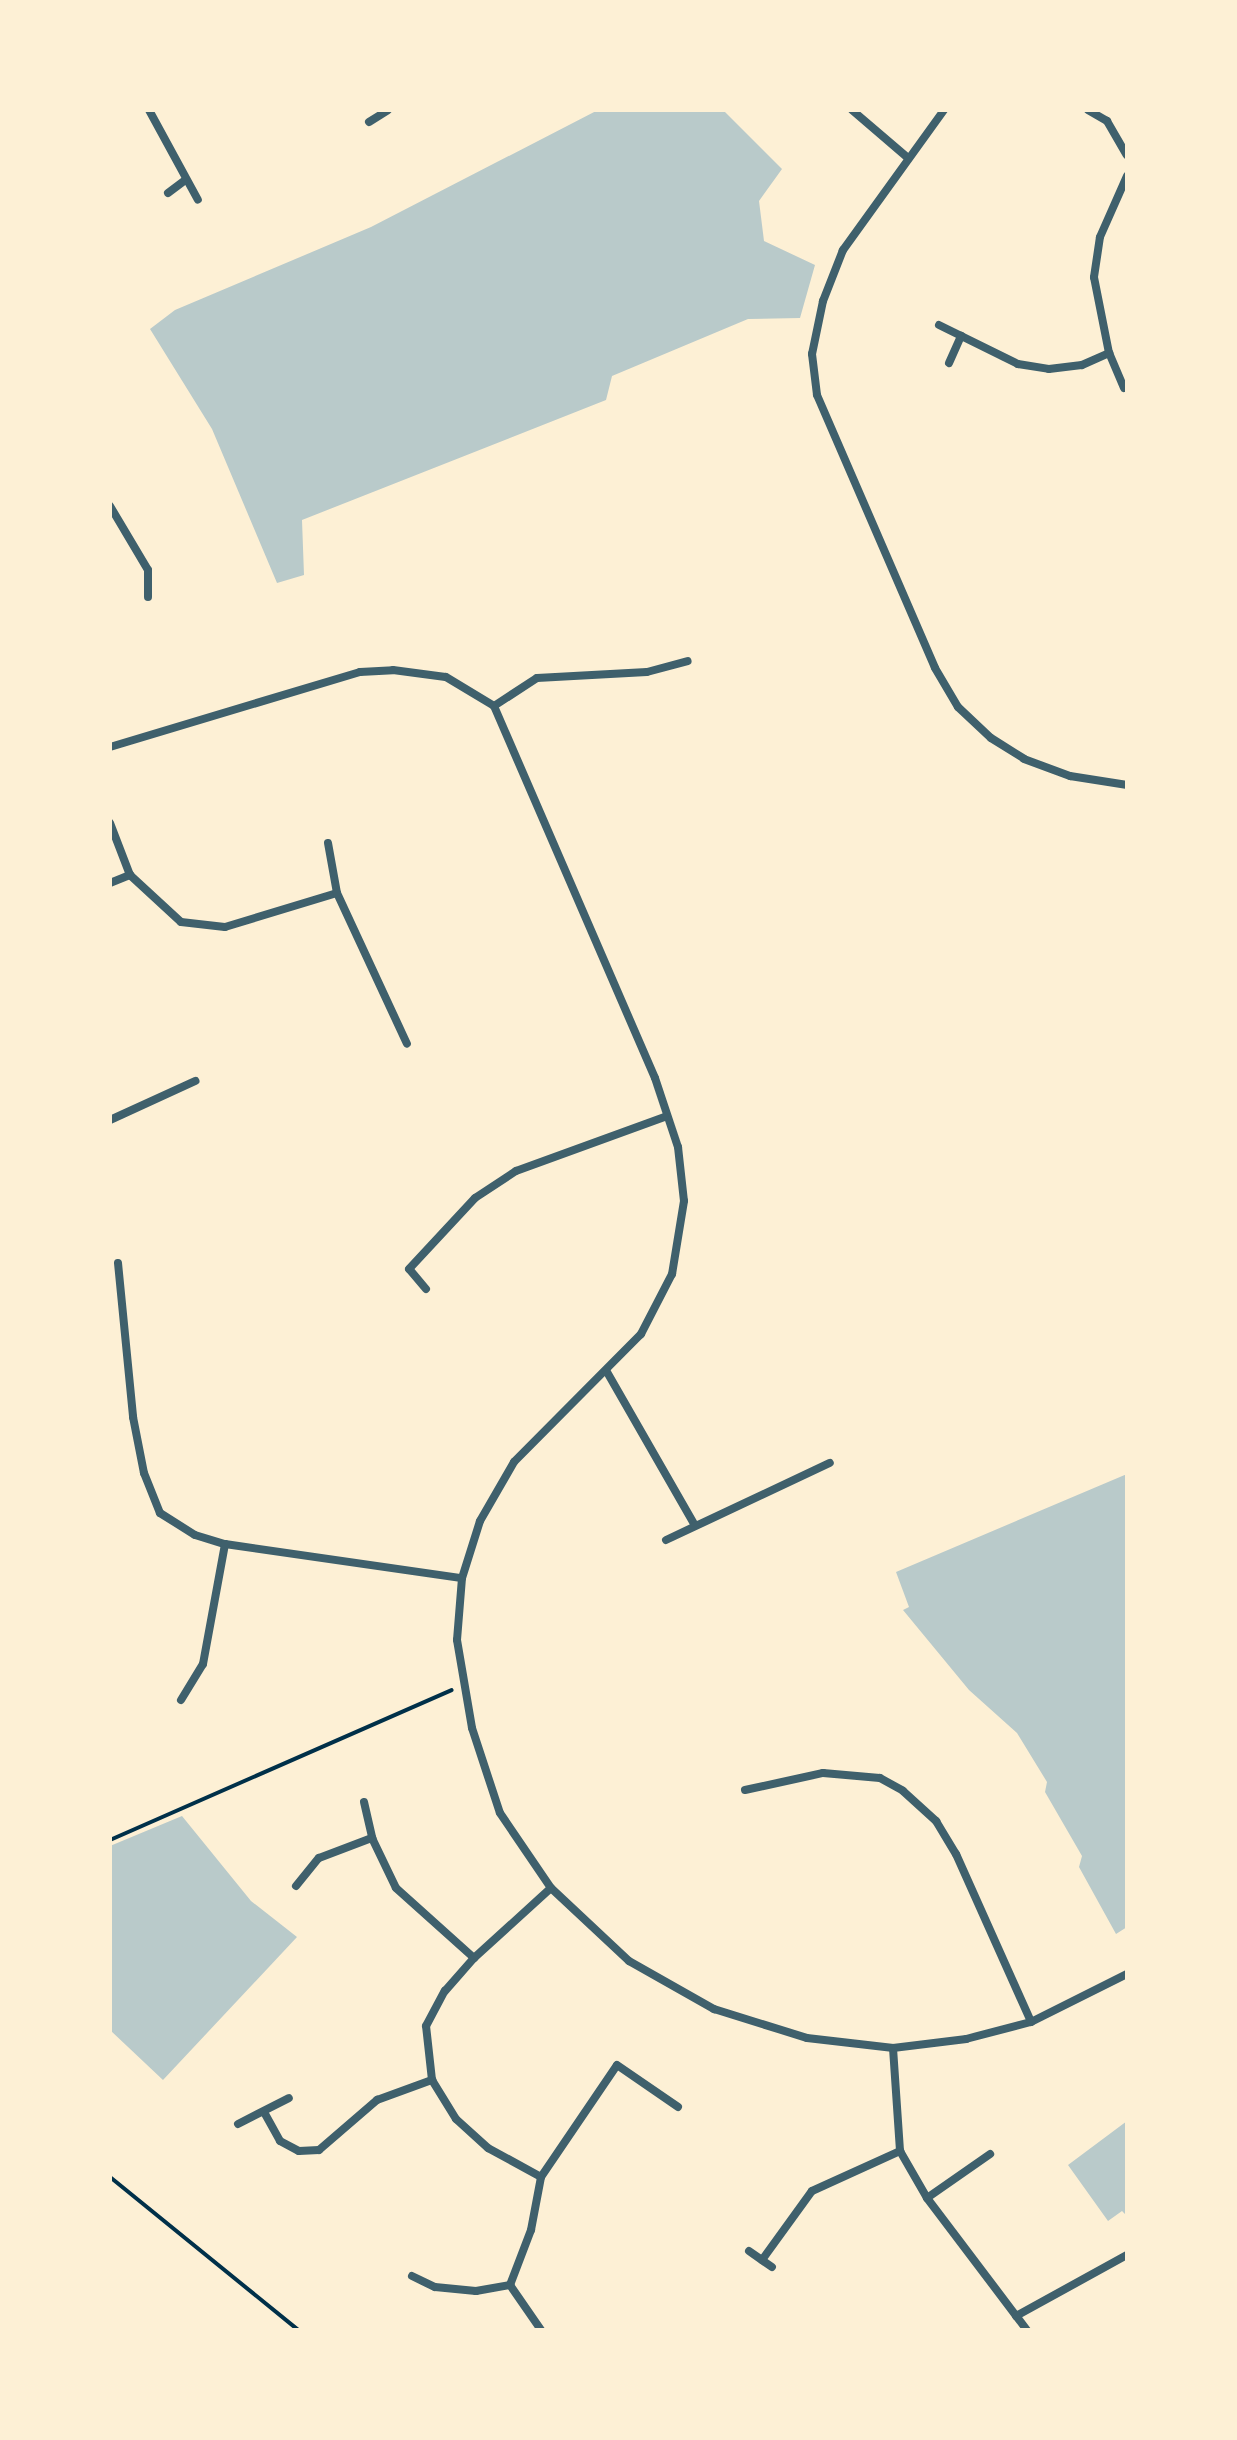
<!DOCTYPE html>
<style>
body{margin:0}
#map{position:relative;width:1237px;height:2440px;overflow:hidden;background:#fdf0d5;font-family:"Space Grotesk",sans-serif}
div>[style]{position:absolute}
.green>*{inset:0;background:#b9caca}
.path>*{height:4px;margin:-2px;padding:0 2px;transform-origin:2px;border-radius:2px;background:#003049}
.minor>*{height:8px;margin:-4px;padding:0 4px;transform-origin:4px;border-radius:4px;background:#3f606c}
span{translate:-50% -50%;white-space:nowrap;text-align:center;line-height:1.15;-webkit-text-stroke:6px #fdf0d5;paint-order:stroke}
.frame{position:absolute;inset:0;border:112px solid #fdf0d5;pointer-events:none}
</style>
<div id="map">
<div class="green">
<div style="clip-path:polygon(598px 110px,723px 110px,782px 169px,759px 201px,764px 241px,815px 265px,800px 318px,748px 319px,612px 376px,606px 400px,302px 520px,304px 575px,277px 583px,212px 429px,150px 329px,175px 310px,371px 227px)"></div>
<div style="clip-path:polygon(1127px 1474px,1127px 1927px,1116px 1934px,1079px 1867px,1082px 1856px,1045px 1792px,1047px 1782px,1017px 1733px,969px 1690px,903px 1610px,909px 1607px,896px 1572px)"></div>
<div style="clip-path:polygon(182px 1816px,251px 1901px,297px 1937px,163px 2080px,110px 2030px,110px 1846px)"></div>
<div style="clip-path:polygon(1127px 2121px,1127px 2216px,1122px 2211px,1108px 2221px,1068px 2165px)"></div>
</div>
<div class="path">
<div style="left:110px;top:1840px;width:373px;rotate:-23.7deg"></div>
<div style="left:110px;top:2177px;width:242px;rotate:39.1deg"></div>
</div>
<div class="minor">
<div style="left:149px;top:110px;width:102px;rotate:61.4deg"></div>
<div style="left:852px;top:110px;width:74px;rotate:40.6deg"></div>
<div style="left:944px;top:110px;width:173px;rotate:125.8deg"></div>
<div style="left:843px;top:250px;width:55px;rotate:111.4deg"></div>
<div style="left:823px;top:301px;width:54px;rotate:101.7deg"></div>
<div style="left:812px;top:354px;width:41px;rotate:83deg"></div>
<div style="left:817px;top:395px;width:297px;rotate:66.6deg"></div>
<div style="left:935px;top:668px;width:45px;rotate:59.5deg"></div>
<div style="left:958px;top:707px;width:45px;rotate:43.2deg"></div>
<div style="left:991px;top:738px;width:39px;rotate:32deg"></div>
<div style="left:1024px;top:759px;width:49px;rotate:20.3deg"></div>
<div style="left:1070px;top:776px;width:58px;rotate:9deg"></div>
<div style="left:1088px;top:110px;width:22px;rotate:30deg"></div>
<div style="left:1107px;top:121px;width:39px;rotate:60deg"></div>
<div style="left:369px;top:122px;width:22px;rotate:-32deg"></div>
<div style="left:168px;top:193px;width:20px;rotate:-37deg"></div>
<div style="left:939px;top:325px;width:88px;rotate:26.3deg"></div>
<div style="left:1018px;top:364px;width:31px;rotate:9deg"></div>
<div style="left:1049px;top:369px;width:33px;rotate:-7deg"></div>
<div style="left:1082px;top:365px;width:30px;rotate:-24deg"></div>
<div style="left:949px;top:363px;width:30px;rotate:-66deg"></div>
<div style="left:1124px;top:388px;width:38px;rotate:-113deg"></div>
<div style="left:1109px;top:353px;width:77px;rotate:-101.2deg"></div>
<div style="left:1094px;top:277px;width:40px;rotate:-81.5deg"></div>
<div style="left:1100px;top:237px;width:67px;rotate:-66.1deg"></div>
<div style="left:110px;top:506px;width:74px;rotate:59.3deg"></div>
<div style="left:148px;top:570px;width:27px;rotate:90deg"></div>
<div style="left:494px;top:706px;width:51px;rotate:-33.1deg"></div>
<div style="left:537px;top:678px;width:110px;rotate:-3.1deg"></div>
<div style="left:647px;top:672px;width:42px;rotate:-15deg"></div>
<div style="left:110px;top:747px;width:261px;rotate:-16.7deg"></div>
<div style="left:360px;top:672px;width:33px;rotate:-3deg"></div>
<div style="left:393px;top:670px;width:53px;rotate:7.5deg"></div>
<div style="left:446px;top:677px;width:56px;rotate:31.1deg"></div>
<div style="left:494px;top:706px;width:405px;rotate:66.6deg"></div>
<div style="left:655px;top:1078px;width:73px;rotate:71.6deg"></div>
<div style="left:678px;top:1147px;width:54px;rotate:83.7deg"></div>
<div style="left:684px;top:1201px;width:74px;rotate:99.3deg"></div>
<div style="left:672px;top:1274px;width:68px;rotate:117.3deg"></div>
<div style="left:641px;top:1334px;width:180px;rotate:134.8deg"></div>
<div style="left:514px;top:1462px;width:68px;rotate:120deg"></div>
<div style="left:480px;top:1521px;width:60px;rotate:107.5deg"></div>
<div style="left:462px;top:1578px;width:62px;rotate:94.6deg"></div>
<div style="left:457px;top:1640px;width:89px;rotate:80.3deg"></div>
<div style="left:472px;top:1728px;width:89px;rotate:71.8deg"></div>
<div style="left:500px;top:1813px;width:91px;rotate:55.8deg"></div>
<div style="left:551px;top:1888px;width:107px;rotate:43.1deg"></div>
<div style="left:629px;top:1961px;width:98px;rotate:29.5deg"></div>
<div style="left:714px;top:2009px;width:97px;rotate:17.3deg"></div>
<div style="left:807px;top:2038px;width:87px;rotate:6.6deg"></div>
<div style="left:893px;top:2048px;width:74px;rotate:-7deg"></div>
<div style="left:966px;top:2039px;width:67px;rotate:-14.7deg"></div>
<div style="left:1031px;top:2022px;width:107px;rotate:-26.6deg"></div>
<div style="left:110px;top:823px;width:56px;rotate:69deg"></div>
<div style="left:130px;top:875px;width:69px;rotate:42.7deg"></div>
<div style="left:181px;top:922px;width:44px;rotate:6.5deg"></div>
<div style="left:225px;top:927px;width:117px;rotate:-16.9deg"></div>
<div style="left:328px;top:843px;width:51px;rotate:79.8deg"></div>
<div style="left:337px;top:893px;width:166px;rotate:65.1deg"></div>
<div style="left:110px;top:883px;width:22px;rotate:-22deg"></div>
<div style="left:110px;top:1120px;width:94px;rotate:-24.6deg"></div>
<div style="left:118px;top:1263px;width:155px;rotate:84.4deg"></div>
<div style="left:133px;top:1417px;width:57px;rotate:78.9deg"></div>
<div style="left:144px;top:1473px;width:43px;rotate:68.2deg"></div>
<div style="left:160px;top:1513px;width:41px;rotate:32.2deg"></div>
<div style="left:195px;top:1535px;width:31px;rotate:17deg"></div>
<div style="left:225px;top:1544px;width:239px;rotate:8.2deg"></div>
<div style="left:426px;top:1289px;width:26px;rotate:-130deg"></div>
<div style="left:409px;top:1269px;width:97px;rotate:-47.1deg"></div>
<div style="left:475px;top:1198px;width:49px;rotate:-33.4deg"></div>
<div style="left:516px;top:1171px;width:158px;rotate:-20deg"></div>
<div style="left:607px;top:1372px;width:175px;rotate:60.2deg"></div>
<div style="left:666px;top:1540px;width:181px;rotate:-25.2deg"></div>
<div style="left:181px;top:1700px;width:42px;rotate:-58.6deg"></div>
<div style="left:203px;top:1664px;width:122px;rotate:-79.6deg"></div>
<div style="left:745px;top:1790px;width:80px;rotate:-12.3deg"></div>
<div style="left:823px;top:1773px;width:57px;rotate:5deg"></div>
<div style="left:880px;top:1778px;width:26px;rotate:29deg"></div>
<div style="left:903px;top:1791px;width:45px;rotate:42.3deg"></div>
<div style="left:936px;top:1821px;width:39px;rotate:59deg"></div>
<div style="left:956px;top:1854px;width:184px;rotate:65.9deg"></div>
<div style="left:364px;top:1802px;width:37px;rotate:77deg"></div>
<div style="left:372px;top:1838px;width:55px;rotate:64.4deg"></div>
<div style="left:396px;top:1888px;width:105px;rotate:41.9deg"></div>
<div style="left:296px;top:1886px;width:36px;rotate:-51deg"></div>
<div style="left:319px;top:1858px;width:57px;rotate:-20.7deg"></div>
<div style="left:893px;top:2048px;width:103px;rotate:86.1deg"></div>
<div style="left:900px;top:2151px;width:54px;rotate:60.1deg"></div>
<div style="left:927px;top:2198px;width:166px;rotate:52.9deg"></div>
<div style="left:264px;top:2112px;width:33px;rotate:61deg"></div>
<div style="left:280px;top:2141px;width:21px;rotate:28deg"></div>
<div style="left:299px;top:2151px;width:20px;rotate:-3deg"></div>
<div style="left:319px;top:2150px;width:77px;rotate:-40.8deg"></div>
<div style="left:377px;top:2100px;width:59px;rotate:-20deg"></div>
<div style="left:238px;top:2124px;width:57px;rotate:-27deg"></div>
<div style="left:541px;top:2177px;width:60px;rotate:-151.3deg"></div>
<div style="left:488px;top:2148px;width:43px;rotate:-137.8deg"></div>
<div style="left:456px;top:2119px;width:46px;rotate:-121.6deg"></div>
<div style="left:432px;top:2080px;width:54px;rotate:-96.3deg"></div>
<div style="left:426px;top:2026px;width:40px;rotate:-62deg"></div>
<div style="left:445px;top:1991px;width:44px;rotate:-48.7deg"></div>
<div style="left:474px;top:1958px;width:104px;rotate:-42.3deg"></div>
<div style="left:927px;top:2198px;width:77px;rotate:-34.9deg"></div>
<div style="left:749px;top:2251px;width:28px;rotate:35deg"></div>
<div style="left:762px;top:2260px;width:85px;rotate:-54.1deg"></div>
<div style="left:812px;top:2191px;width:97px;rotate:-24.4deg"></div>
<div style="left:412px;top:2276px;width:25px;rotate:26deg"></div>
<div style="left:435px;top:2287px;width:41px;rotate:5.6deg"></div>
<div style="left:476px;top:2291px;width:35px;rotate:-10deg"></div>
<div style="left:510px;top:2285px;width:59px;rotate:-69.1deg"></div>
<div style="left:531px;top:2230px;width:54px;rotate:-79.3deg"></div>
<div style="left:541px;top:2177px;width:135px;rotate:-55.8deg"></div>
<div style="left:617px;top:2065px;width:74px;rotate:34.5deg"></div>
<div style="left:510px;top:2285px;width:55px;rotate:55.4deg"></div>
<div style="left:1016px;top:2316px;width:127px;rotate:-28.8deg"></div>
</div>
<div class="frame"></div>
</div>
